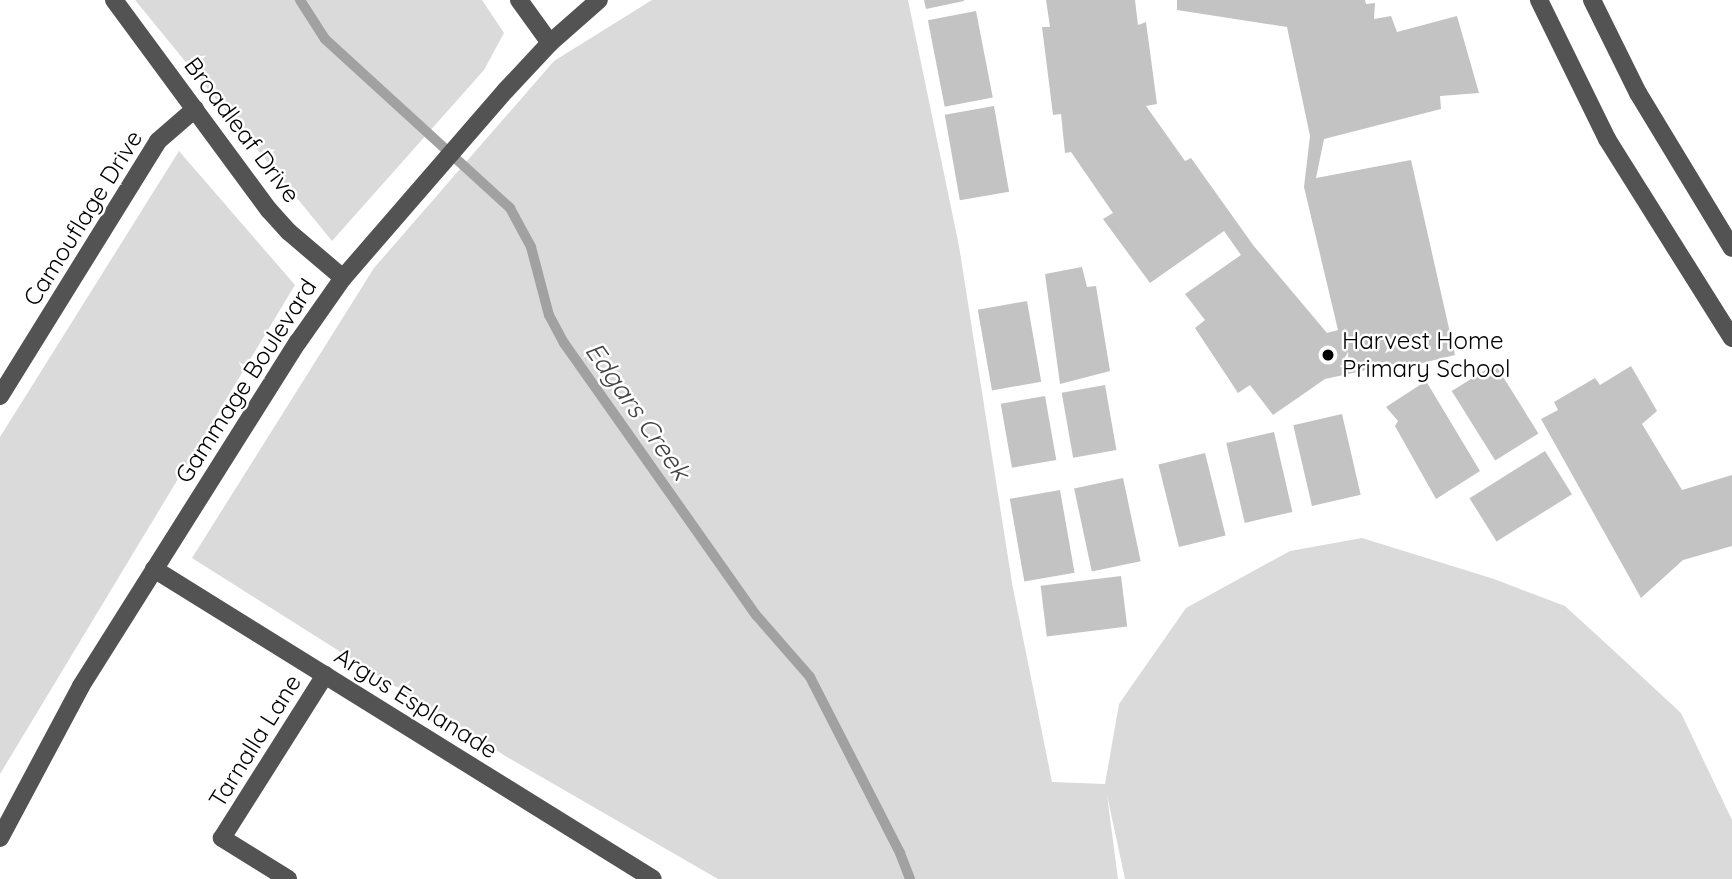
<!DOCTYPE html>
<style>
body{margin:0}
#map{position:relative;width:1732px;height:879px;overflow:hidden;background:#fff;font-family:Quicksand,sans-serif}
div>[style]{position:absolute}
.green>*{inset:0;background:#dadada}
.stream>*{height:10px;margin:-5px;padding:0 5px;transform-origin:5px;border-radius:5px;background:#a1a1a1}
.building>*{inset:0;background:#c3c3c3;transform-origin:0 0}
.minor>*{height:18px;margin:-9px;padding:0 9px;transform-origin:9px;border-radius:9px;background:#535353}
.dots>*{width:19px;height:19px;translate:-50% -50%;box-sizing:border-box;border:4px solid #fff;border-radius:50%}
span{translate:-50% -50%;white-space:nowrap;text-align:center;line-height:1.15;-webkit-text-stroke:5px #fff;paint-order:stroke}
.street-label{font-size:24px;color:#000}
.poi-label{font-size:24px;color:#000}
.left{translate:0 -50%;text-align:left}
.water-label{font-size:26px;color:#424242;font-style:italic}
</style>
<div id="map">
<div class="green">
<div style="clip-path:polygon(135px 0,482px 0,504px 33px,484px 70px,332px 241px)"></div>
<div style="clip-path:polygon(652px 0,908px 0,959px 246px,1012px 583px,1052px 782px,1105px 784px,1119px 704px,1186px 608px,1290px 551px,1362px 538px,1494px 579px,1565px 606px,1612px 649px,1681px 713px,1732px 820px,1732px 879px,1125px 879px,1107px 795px,1118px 879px,718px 879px,507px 757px,192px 558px,374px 268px,554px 61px)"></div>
<div style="clip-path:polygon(179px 151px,295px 285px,0 774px,0 437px)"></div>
</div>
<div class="stream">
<div style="left:300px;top:0;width:46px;rotate:57.3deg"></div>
<div style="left:325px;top:39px;width:251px;rotate:42.4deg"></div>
<div style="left:510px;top:208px;width:44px;rotate:61.7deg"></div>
<div style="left:531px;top:247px;width:70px;rotate:75.2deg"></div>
<div style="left:549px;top:315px;width:32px;rotate:62deg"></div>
<div style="left:564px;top:343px;width:333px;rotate:54.8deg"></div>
<div style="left:756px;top:615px;width:82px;rotate:48.9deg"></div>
<div style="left:810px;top:677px;width:198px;rotate:62.9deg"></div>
<div style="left:900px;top:853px;width:28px;rotate:69deg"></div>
</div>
<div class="building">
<div style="clip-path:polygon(924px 0,964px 0,964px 1px,926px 9px)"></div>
<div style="clip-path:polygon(1046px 0,1135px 0,1138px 25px,1146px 22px,1157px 104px,1146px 106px,1185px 161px,1191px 158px,1253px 245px,1327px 333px,1338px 330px,1304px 187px,1310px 136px,1287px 27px,1177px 10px,1177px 0,1365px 0,1366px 4px,1375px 3px,1374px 19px,1391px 16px,1397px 32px,1457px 16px,1479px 93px,1440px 96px,1441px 109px,1324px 139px,1316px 178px,1411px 160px,1455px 355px,1402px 368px,1399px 363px,1325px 379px,1273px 415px,1250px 385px,1238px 393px,1195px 328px,1205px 320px,1185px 294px,1241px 255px,1224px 231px,1150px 283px,1103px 219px,1113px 213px,1071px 152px,1065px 153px,1061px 114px,1053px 115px,1042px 27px,1050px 27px)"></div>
<div style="left:976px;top:11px;width:88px;height:49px;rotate:79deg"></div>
<div style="left:994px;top:106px;width:87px;height:50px;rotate:80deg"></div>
<div style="clip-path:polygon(1082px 267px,1087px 287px,1096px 286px,1110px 371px,1060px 384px,1045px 274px)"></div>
<div style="left:1027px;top:301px;width:82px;height:50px;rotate:80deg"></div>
<div style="left:1495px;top:364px;width:82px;height:51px;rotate:58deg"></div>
<div style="clip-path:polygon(1631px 366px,1657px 411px,1642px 424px,1682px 490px,1732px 475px,1732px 546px,1683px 560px,1641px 598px,1541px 419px,1558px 410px,1554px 402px,1595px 378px,1600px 385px)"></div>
<div style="clip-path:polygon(1426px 381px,1480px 471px,1436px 499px,1395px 426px,1398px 421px,1386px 407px)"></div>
<div style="left:1105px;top:385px;width:66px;height:44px;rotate:80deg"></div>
<div style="left:1045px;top:396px;width:65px;height:45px;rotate:80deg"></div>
<div style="left:1342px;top:414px;width:83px;height:50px;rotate:77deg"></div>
<div style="left:1274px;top:432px;width:82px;height:49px;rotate:77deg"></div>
<div style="left:1545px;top:451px;width:51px;height:89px;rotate:58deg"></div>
<div style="left:1205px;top:453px;width:85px;height:48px;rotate:76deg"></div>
<div style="left:1123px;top:478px;width:85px;height:50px;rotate:78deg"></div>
<div style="left:1060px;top:490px;width:84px;height:51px;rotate:80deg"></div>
<div style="left:1121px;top:576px;width:51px;height:81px;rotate:83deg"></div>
</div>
<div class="minor">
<div style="left:114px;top:0;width:261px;rotate:53.6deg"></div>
<div style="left:269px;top:210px;width:30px;rotate:48deg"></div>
<div style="left:289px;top:232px;width:71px;rotate:40.4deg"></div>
<div style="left:519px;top:0;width:53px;rotate:54.2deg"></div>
<div style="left:1539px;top:0;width:155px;rotate:63.9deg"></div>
<div style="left:1607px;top:139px;width:235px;rotate:57.9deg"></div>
<div style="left:1592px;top:0;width:104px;rotate:63.7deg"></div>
<div style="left:1638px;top:93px;width:181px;rotate:58.8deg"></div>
<div style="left:0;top:396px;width:300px;rotate:-58.2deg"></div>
<div style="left:158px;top:141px;width:49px;rotate:-40.9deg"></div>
<div style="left:154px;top:569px;width:587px;rotate:31.85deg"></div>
<div style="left:0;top:838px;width:172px;rotate:-61.9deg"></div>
<div style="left:81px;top:686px;width:407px;rotate:-57.8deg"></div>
<div style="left:298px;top:342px;width:78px;rotate:-54.9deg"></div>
<div style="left:343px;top:278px;width:249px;rotate:-49.1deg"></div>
<div style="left:506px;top:90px;width:64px;rotate:-46.9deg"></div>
<div style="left:550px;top:43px;width:65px;rotate:-41.3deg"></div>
<div style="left:288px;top:879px;width:78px;rotate:-148.2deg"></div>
<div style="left:222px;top:838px;width:193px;rotate:-57.7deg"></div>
</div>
<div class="dots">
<div style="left:1328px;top:355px;background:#000"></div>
</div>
<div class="street-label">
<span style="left:242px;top:130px;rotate:53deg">Broadleaf Drive</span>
<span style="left:83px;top:218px;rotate:-58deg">Camouflage Drive</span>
<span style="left:246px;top:381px;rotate:-57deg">Gammage Boulevard</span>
<span style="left:416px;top:703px;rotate:32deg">Argus Esplanade</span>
<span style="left:255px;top:741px;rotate:-58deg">Tarnalla Lane</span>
</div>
<div class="poi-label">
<span class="left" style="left:1342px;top:355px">Harvest Home<br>Primary School</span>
</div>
<div class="water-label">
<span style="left:638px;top:411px;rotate:55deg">Edgars Creek</span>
</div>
</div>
